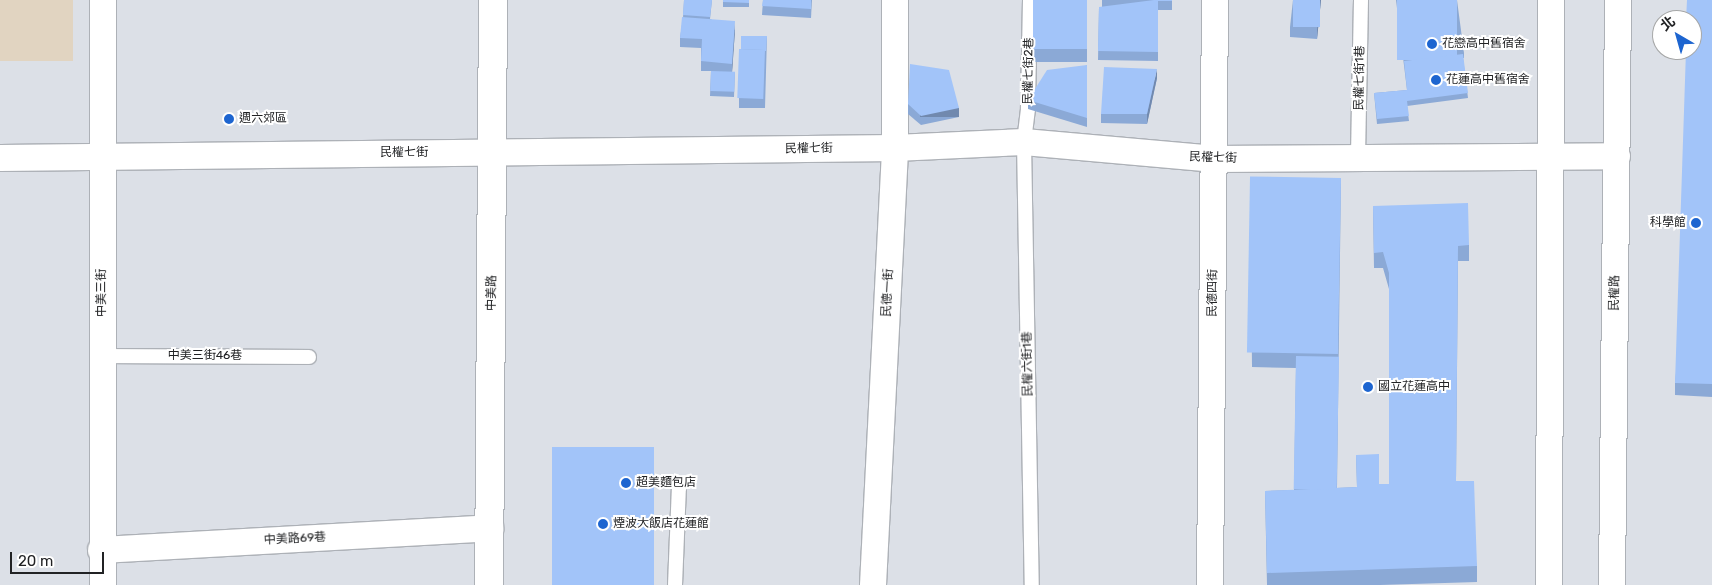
<!DOCTYPE html>
<meta charset="utf-8">
<style>
body{margin:0}
#map{position:relative;width:1712px;height:585px;overflow:hidden;background:#dce0e7;font-family:Rubik,"Noto Sans TC",sans-serif}
div>[style]{position:absolute}
.industrial>*{inset:0;background:#e1d4c1;transform-origin:0 0}
.roads{filter:drop-shadow(1px 0 #adb1b7) drop-shadow(-1px 0 #adb1b7) drop-shadow(0 1px #adb1b7) drop-shadow(0 -1px #adb1b7)}
.service>*{height:14px;margin:-7px;padding:0 7px;transform-origin:7px;border-radius:7px;background:#fff}
.minor>*{height:26px;margin:-13px;padding:0 13px;transform-origin:13px;border-radius:13px;background:#fff}
.tertiary>*{height:28px;margin:-14px;padding:0 14px;transform-origin:14px;border-radius:14px;background:#fff}
.wall>*{inset:0;background:#8ba9d6;transform-origin:0 0}
.shaded-wall>*{inset:0;background:#7189ae;transform-origin:0 0}
.building>*{inset:0;background:#a2c4f9;transform-origin:0 0}
.dots>*{width:14px;height:14px;translate:-50% -50%;box-sizing:border-box;border:2px solid #fff;border-radius:50%}
span{translate:-50% -50%;white-space:nowrap;text-align:center;line-height:1.15;-webkit-text-stroke:4px #fff;paint-order:stroke}
.poi-label{font-size:12px;color:#212224}
.left{translate:0 -50%;text-align:left}
.right{translate:-100% -50%;text-align:right}
.street-label{font-size:12px;color:#212224}
.north{position:absolute;left:1652px;top:10px;width:50px;height:50px;box-sizing:border-box;background:#fff;border:1px solid #a6a7a7;border-radius:50%;rotate:322deg;font-size:14px;font-weight:700;line-height:20px;text-align:center;color:#212224}
.north::after{content:'';display:block;margin:auto;width:18px;height:22px;background:#1d65d0;clip-path:polygon(50% 0,100% 100%,50% 72%,0 100%)}
.scale{position:absolute;left:10px;top:552px;width:94px;height:22px;box-sizing:border-box;border:2px solid #212224;border-top:0;padding-left:6px;font-size:15px;line-height:18px;white-space:nowrap;color:#212224;-webkit-text-stroke:4px #fff;paint-order:stroke}
</style>
<div id="map">
<div class="industrial">
<div style="left:0;top:0;width:73px;height:61px"></div>
</div>
<div class="roads">
<div class="service">
<div style="left:1030px;top:0;width:109px;rotate:91.1deg"></div>
<div style="left:1028px;top:109px;width:33px;rotate:97deg"></div>
<div style="left:1024px;top:142px;width:443px;rotate:89deg"></div>
<div style="left:1358px;top:156px;width:156px;rotate:-88.9deg"></div>
<div style="left:102px;top:356px;width:207px;rotate:0.3deg"></div>
<div style="left:675px;top:585px;width:100px;rotate:-87.7deg"></div>
</div>
<div class="minor">
<div style="left:0;top:158px;width:895px;rotate:-0.64deg"></div>
<div style="left:895px;top:148px;width:129px;rotate:-2.7deg"></div>
<div style="left:1024px;top:142px;width:192px;rotate:5.1deg"></div>
<div style="left:1215px;top:159px;width:402px;rotate:-0.4deg"></div>
<div style="left:101px;top:550px;width:390px;rotate:-3.2deg"></div>
<div style="left:103px;top:585px;width:585px;rotate:-90deg"></div>
<div style="left:873px;top:585px;width:438px;rotate:-87.1deg"></div>
<div style="left:895px;top:148px;width:148px;rotate:-90deg"></div>
<div style="left:1210px;top:585px;width:585px;rotate:-89.51deg"></div>
<div style="left:1549px;top:585px;width:585px;rotate:-89.8deg"></div>
<div style="left:1612px;top:585px;width:585px;rotate:-89.41deg"></div>
</div>
<div class="tertiary">
<div style="left:489px;top:585px;width:585px;rotate:-89.61deg"></div>
</div>
</div>
<div class="wall">
<div style="clip-path:polygon(684px 0,712px 0,710px 19px,735px 30px,732px 72px,735px 72px,734px 97px,710px 96px,711px 71px,701px 71px,701px 48px,680px 47px,680px 38px,683px 18px)"></div>
<div style="left:723px;top:0;width:26px;height:7px"></div>
<div style="clip-path:polygon(763px 0,812px 0,811px 18px,762px 15px)"></div>
<div style="left:1033px;top:0;width:54px;height:62px"></div>
<div style="clip-path:polygon(1102px 0,1172px 0,1172px 10px,1158px 10px,1158px 61px,1098px 60px,1099px 7px,1102px 7px)"></div>
<div style="clip-path:polygon(1293px 0,1321px 0,1317px 39px,1290px 37px,1290px 27px)"></div>
<div style="clip-path:polygon(1396px 0,1457px 0,1464px 53px,1464px 58px,1463px 58px,1468px 98px,1407px 106px,1409px 121px,1377px 124px,1374px 93px,1407px 90px)"></div>
<div style="clip-path:polygon(1712px 0,1712px 397px,1675px 395px,1675px 383px)"></div>
<div style="clip-path:polygon(767px 36px,765px 108px,739px 108px,739px 49px,741px 49px)"></div>
<div style="clip-path:polygon(1087px 65px,1087px 127px,1028px 109px,1028px 100px)"></div>
<div style="clip-path:polygon(1157px 78px,1147px 124px,1101px 123px,1101px 114px)"></div>
<div style="clip-path:polygon(908px 104px,959px 117px,921px 125px,908px 114px)"></div>
<div style="clip-path:polygon(1341px 178px,1337px 488px,1357px 487px,1356px 455px,1379px 484px,1389px 484px,1389px 289px,1383px 268px,1374px 268px,1373px 206px,1469px 245px,1469px 261px,1458px 261px,1456px 481px,1477px 566px,1477px 582px,1380px 585px,1267px 585px,1265px 491px,1294px 490px,1296px 368px,1252px 367px,1250px 179px)"></div>
</div>
<div class="shaded-wall">
<div style="clip-path:polygon(1320px 0,1321px 0,1317px 39px,1317px 30px)"></div>
<div style="clip-path:polygon(735px 21px,735px 30px,732px 73px,732px 64px)"></div>
<div style="clip-path:polygon(1157px 69px,1157px 78px,1147px 124px,1147px 114px)"></div>
<div style="left:959px;top:108px;width:9px;height:39px;rotate:90deg"></div>
</div>
<div class="building">
<div style="clip-path:polygon(684px 0,712px 0,710px 17px,683px 15px)"></div>
<div style="clip-path:polygon(723px 0,749px 0,749px 3px,723px 2px)"></div>
<div style="clip-path:polygon(763px 0,811px 0,811px 9px,762px 6px)"></div>
<div style="left:1033px;top:0;width:54px;height:49px"></div>
<div style="clip-path:polygon(1138px 0,1172px 0,1172px 1px,1158px 1px,1158px 52px,1098px 51px,1099px 7px,1154px 0)"></div>
<div style="left:1293px;top:0;width:27px;height:27px"></div>
<div style="left:1397px;top:0;width:60px;height:60px"></div>
<div style="clip-path:polygon(1687px 0,1712px 0,1712px 384px,1675px 383px,1686px 50px,1692px 50px,1692px 20px,1686px 20px)"></div>
<div style="clip-path:polygon(682px 17px,735px 21px,732px 64px,701px 61px,702px 39px,680px 38px)"></div>
<div style="clip-path:polygon(741px 36px,767px 36px,766px 51px,765px 51px,765px 50px,741px 49px)"></div>
<div style="left:739px;top:49px;width:26px;height:49px;rotate:2deg"></div>
<div style="clip-path:polygon(1463px 54px,1468px 93px,1407px 101px,1409px 116px,1377px 119px,1374px 93px,1407px 90px,1404px 61px)"></div>
<div style="clip-path:polygon(910px 64px,949px 70px,959px 108px,921px 116px,908px 104px)"></div>
<div style="clip-path:polygon(1087px 65px,1087px 118px,1028px 100px,1047px 70px)"></div>
<div style="clip-path:polygon(1104px 67px,1157px 69px,1147px 114px,1101px 114px)"></div>
<div style="left:711px;top:71px;width:24px;height:20px;rotate:2deg"></div>
<div style="left:1341px;top:178px;width:176px;height:91px;rotate:91deg"></div>
<div style="clip-path:polygon(1468px 203px,1469px 245px,1458px 246px,1456px 481px,1474px 481px,1477px 566px,1267px 573px,1265px 491px,1357px 487px,1356px 455px,1379px 454px,1379px 484px,1389px 484px,1389px 273px,1383px 252px,1374px 253px,1373px 206px)"></div>
<div style="left:1296px;top:356px;width:43px;height:133px;rotate:1deg"></div>
<div style="left:654px;top:447px;width:138px;height:102px;rotate:90deg"></div>
</div>
<div class="dots">
<div style="left:1432px;top:44px;background:#1d65d0"></div>
<div style="left:1436px;top:80px;background:#1d65d0"></div>
<div style="left:229px;top:119px;background:#1d65d0"></div>
<div style="left:1696px;top:223px;background:#1d65d0"></div>
<div style="left:1368px;top:387px;background:#1d65d0"></div>
<div style="left:626px;top:483px;background:#1d65d0"></div>
<div style="left:603px;top:524px;background:#1d65d0"></div>
</div>
<div class="poi-label">
<span class="left" style="left:1442px;top:44px">花戀高中舊宿舍</span>
<span class="left" style="left:1446px;top:80px">花蓮高中舊宿舍</span>
<span class="left" style="left:239px;top:119px">週六郊區</span>
<span class="right" style="left:1686px;top:223px">科學館</span>
<span class="left" style="left:1378px;top:387px">國立花蓮高中</span>
<span class="left" style="left:636px;top:483px">超美麵包店</span>
<span class="left" style="left:613px;top:524px">煙波大飯店花蓮館</span>
</div>
<div class="street-label">
<span style="left:1029px;top:71px;rotate:-89deg">民權七街2巷</span>
<span style="left:1360px;top:78px;rotate:-89deg">民權七街1巷</span>
<span style="left:809px;top:149px;rotate:-1deg">民權七街</span>
<span style="left:404px;top:153px">民權七街</span>
<span style="left:1213px;top:158px;rotate:2deg">民權七街</span>
<span style="left:102px;top:293px;rotate:-90deg">中美三街</span>
<span style="left:492px;top:293px;rotate:-89deg">中美路</span>
<span style="left:888px;top:293px;rotate:-87deg">民德一街</span>
<span style="left:1213px;top:293px;rotate:-89deg">民德四街</span>
<span style="left:1615px;top:293px;rotate:-89deg">民權路</span>
<span style="left:205px;top:356px">中美三街46巷</span>
<span style="left:1028px;top:364px;rotate:-91deg">民權六街1巷</span>
<span style="left:295px;top:539px;rotate:-3deg">中美路69巷</span>
</div>
<div class="north">北</div>
<div class="scale">20 m</div>
</div>
